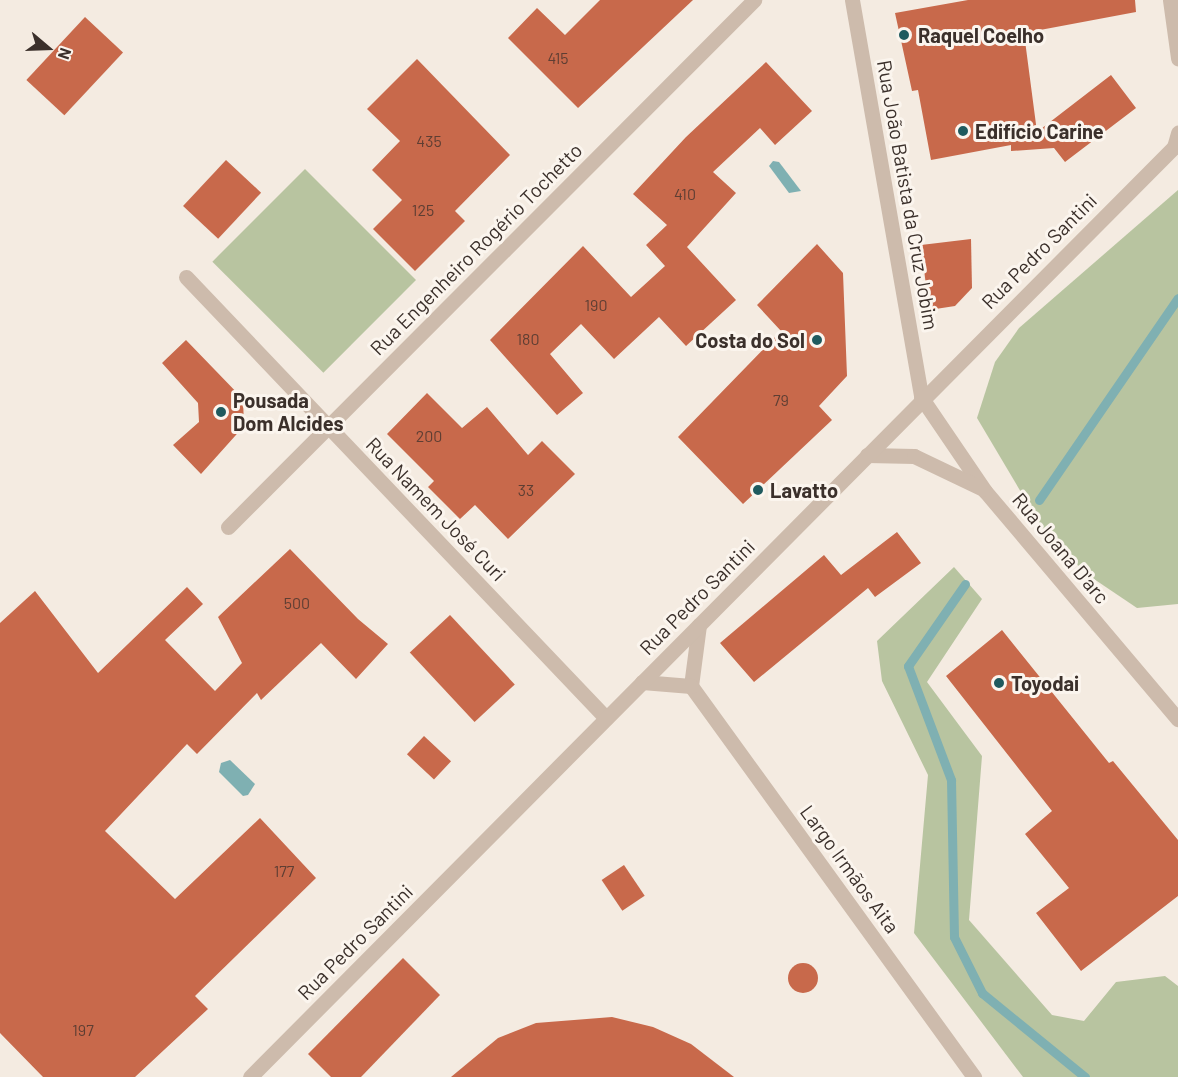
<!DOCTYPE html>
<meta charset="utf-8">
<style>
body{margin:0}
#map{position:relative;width:1178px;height:1077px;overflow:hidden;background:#f4ebe1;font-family:Barlow,sans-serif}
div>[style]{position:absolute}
.green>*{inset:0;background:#b8c4a0;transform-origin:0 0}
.water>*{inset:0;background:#7fb0b2}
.stream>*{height:9px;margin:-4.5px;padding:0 4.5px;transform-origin:4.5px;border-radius:4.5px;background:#7fb0b2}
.building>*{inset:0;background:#c8694b;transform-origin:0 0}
.round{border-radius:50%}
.minor>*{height:15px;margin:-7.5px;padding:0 7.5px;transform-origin:7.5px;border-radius:7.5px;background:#cdbbac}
.dots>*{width:16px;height:16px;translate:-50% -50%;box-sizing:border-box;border:3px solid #fbf5ee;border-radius:50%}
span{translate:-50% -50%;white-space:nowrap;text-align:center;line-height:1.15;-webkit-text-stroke:6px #fbf5ee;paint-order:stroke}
.number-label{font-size:16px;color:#5e3e33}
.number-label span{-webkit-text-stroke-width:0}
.poi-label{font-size:20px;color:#3b302b;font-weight:700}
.left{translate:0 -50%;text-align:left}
.right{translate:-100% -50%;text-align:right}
.street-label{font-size:20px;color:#3b302b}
.north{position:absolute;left:18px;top:18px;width:60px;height:60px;-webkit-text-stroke:4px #fbf5ee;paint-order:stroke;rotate:109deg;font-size:16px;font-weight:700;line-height:24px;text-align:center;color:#3b302b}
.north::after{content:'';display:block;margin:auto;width:21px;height:27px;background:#3b302b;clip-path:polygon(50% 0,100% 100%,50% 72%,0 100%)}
</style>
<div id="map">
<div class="green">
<div style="left:305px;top:169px;width:157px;height:131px;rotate:45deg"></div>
<div style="clip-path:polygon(1178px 190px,1178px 604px,1137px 608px,1088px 575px,1047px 536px,977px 418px,995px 362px,1019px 328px)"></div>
<div style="clip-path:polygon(954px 567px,982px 599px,927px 682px,982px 756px,969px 920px,1052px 1015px,1084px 1021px,1116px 982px,1165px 976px,1178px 986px,1178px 1077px,1023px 1077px,914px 933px,928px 775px,882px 681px,877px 641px)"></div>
</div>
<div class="water">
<div style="clip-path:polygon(773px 161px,779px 162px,801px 191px,789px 193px,769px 166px)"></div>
<div style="clip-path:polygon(230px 760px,255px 784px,248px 795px,243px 796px,219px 772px,221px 763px)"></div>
</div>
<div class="stream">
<div style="left:1039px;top:500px;width:245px;rotate:-55.5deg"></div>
<div style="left:965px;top:584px;width:100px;rotate:124.8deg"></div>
<div style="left:908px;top:666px;width:122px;rotate:69.3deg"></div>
<div style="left:951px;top:780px;width:157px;rotate:88.9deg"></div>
<div style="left:954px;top:937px;width:63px;rotate:63.4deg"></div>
<div style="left:982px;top:993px;width:133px;rotate:39.2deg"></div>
</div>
<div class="building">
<div style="clip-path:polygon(600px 0,693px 0,578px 108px,508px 38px,537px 8px,565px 35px)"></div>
<div style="clip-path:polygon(968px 0,1135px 0,1136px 12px,1024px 33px,1037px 132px,1111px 75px,1136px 108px,1065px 162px,1054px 148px,1011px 151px,1011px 145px,931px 160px,918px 90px,912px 91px,895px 13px)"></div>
<div style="left:85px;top:17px;width:52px;height:86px;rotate:43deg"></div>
<div style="clip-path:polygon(417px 59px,510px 155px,455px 211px,465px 221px,415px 271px,373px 229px,402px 200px,372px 170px,400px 141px,367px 109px)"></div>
<div style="clip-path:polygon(766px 62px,812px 111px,775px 145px,760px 128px,713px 172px,736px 193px,687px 247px,736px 300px,686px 346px,659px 317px,614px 359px,581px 324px,550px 354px,583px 393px,557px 415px,490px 340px,583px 246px,631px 297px,665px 266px,646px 245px,667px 225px,633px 194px,686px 137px)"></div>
<div style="left:226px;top:160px;width:48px;height:63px;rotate:43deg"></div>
<div style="clip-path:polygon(971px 239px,972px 288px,955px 306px,929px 310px,921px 245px)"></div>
<div style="clip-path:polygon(817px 244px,843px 273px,847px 376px,819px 406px,832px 420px,743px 504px,678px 437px,781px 331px,757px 305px)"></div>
<div style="clip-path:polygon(186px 340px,243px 399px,244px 426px,201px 474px,173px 445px,199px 422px,198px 403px,162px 363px)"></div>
<div style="clip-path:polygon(427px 393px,462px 428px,487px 407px,528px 455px,542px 441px,575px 474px,508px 539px,475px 505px,460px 519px,428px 487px,434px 481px,387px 434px)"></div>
<div style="clip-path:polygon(897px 532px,921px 563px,875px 597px,868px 588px,754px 682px,720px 643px,824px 555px,841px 575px)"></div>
<div style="clip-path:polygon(290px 549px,358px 619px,388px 644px,356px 679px,321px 643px,261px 700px,257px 693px,197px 754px,187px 744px,105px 831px,175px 899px,260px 818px,316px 878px,195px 996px,208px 1009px,135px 1077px,43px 1077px,0 1033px,0 623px,35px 591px,98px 673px,187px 587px,203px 604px,165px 640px,215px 691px,242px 663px,218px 617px)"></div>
<div style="left:450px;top:615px;width:95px;height:55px;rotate:47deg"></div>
<div style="clip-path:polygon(1002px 630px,1109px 763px,1113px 761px,1178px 840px,1178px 896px,1081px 971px,1036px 913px,1069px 888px,1025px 834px,1052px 811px,946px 676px)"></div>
<div style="left:424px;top:736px;width:37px;height:25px;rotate:43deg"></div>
<div style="left:624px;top:865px;width:37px;height:27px;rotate:56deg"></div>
<div style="clip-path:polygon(403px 958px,440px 995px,361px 1077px,331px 1077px,308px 1054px)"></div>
<div class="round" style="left:788px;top:963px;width:30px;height:30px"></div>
<div style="clip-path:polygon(612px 1017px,653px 1027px,691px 1044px,734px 1077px,451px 1077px,498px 1038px,536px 1023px)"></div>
</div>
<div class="minor">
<div style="left:852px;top:0;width:403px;rotate:80.1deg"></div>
<div style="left:921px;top:397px;width:114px;rotate:55.8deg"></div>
<div style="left:985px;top:491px;width:299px;rotate:49.8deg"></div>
<div style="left:1170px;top:0;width:59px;rotate:82.1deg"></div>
<div style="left:186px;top:277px;width:609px;rotate:46.4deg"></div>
<div style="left:867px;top:455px;width:47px;rotate:1.2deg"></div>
<div style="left:914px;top:456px;width:76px;rotate:25.6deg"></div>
<div style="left:228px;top:527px;width:745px;rotate:-45.05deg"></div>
<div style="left:699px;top:625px;width:62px;rotate:97.5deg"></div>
<div style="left:691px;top:686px;width:483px;rotate:54.1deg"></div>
<div style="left:642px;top:682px;width:49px;rotate:4.7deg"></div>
<div style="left:250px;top:1077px;width:1311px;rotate:-45.19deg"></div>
<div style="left:1174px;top:147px;width:15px;rotate:-74deg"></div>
</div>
<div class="dots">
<div style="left:904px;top:35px;background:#1f5a5e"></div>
<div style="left:963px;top:131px;background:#1f5a5e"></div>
<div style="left:817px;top:340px;background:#1f5a5e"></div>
<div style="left:221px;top:412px;background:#1f5a5e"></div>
<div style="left:758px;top:490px;background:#1f5a5e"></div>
<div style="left:999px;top:683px;background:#1f5a5e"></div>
</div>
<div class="number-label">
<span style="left:558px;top:58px">415</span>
<span style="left:429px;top:141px">435</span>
<span style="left:685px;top:194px">410</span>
<span style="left:423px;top:210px">125</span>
<span style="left:596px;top:305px">190</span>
<span style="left:528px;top:339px">180</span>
<span style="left:781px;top:400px">79</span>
<span style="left:429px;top:436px">200</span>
<span style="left:526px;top:490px">33</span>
<span style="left:297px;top:603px">500</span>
<span style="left:284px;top:871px">177</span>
<span style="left:83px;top:1030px">197</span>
</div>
<div class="poi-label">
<span class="left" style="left:918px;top:35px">Raquel Coelho</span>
<span class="left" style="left:975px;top:131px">Edifício Carine</span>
<span class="right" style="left:805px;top:340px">Costa do Sol</span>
<span class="left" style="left:233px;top:412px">Pousada<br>Dom Alcides</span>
<span class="left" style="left:770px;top:490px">Lavatto</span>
<span class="left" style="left:1011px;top:683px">Toyodai</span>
</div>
<div class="street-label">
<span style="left:908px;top:195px;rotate:80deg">Rua João Batista da Cruz Jobim</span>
<span style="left:476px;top:249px;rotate:-45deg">Rua Engenheiro Rogério Tochetto</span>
<span style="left:1039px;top:251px;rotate:-45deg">Rua Pedro Santini</span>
<span style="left:436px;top:509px;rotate:46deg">Rua Namem José Curi</span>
<span style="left:1061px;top:548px;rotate:50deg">Rua Joana D'arc</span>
<span style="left:697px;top:597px;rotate:-45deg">Rua Pedro Santini</span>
<span style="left:850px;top:869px;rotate:54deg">Largo Irmãos Aita</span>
<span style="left:355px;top:942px;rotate:-45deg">Rua Pedro Santini</span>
</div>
<div class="north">N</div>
</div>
